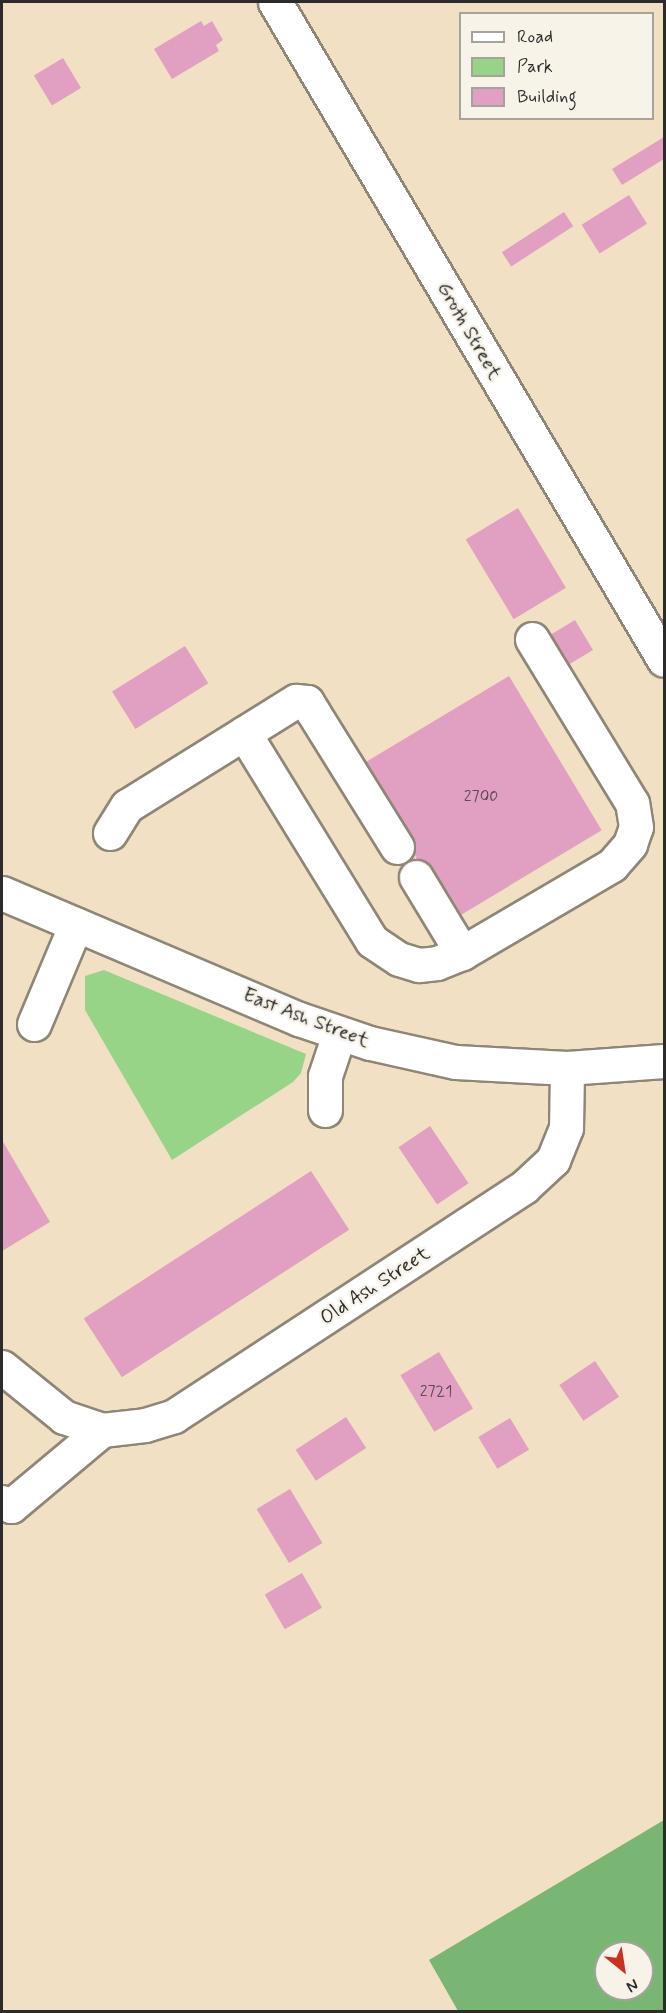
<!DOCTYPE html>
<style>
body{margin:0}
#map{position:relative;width:666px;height:2013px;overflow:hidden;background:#f1e0c3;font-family:Mynerve,sans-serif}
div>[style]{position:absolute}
.green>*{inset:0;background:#97d488}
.forest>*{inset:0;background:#79b674}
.building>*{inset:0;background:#e1a0c1;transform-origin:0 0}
.roads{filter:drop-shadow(2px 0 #8e8677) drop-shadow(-2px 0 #8e8677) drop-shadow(0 2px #8e8677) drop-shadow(0 -2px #8e8677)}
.minor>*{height:33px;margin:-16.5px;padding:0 16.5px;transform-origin:16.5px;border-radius:16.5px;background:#fff}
span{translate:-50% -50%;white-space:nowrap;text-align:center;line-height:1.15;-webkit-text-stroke:5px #f7f3e8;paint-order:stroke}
.number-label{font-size:16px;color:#584850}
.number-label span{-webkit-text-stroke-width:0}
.street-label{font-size:20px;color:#2b2b2b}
.frame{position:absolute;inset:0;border:3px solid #2b2b2b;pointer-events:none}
.legend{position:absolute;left:459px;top:12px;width:195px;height:108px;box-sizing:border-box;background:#f7f3e8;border:2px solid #a5a39c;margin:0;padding:8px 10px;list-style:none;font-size:18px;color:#2b2b2b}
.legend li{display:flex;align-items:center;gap:12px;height:30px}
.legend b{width:30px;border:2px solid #a5a39c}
.north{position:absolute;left:594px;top:1941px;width:60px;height:60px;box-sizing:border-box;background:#f7f3e8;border:2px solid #a5a39c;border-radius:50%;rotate:150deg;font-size:16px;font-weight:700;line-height:24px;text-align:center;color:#2b2b2b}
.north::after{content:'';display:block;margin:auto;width:21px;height:27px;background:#c8321e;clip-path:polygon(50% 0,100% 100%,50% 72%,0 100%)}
</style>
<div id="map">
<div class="green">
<div style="clip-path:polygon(104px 970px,306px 1054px,301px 1073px,293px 1082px,172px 1160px,85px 1010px,85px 976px)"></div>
</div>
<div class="forest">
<div style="clip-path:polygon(evenodd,664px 1820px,664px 2011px,458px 2011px,429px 1960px,664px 1820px,606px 1953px,642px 1953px,642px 1989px,606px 1989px,606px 1953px)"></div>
</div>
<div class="building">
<div style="clip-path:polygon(201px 21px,204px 26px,212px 21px,223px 40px,216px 45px,219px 51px,172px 79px,154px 49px)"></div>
<div style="left:63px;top:58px;width:35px;height:34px;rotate:59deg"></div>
<div style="clip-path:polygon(664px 137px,664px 159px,622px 185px,612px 169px)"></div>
<div style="left:629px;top:195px;width:34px;height:56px;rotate:58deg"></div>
<div style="left:564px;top:212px;width:17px;height:74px;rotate:57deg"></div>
<div style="left:518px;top:508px;width:93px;height:61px;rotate:59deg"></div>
<div style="left:575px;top:620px;width:35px;height:32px;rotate:59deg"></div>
<div style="left:185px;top:646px;width:44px;height:86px;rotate:58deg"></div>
<div style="left:509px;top:676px;width:180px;height:173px;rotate:59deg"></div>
<div style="left:430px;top:1126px;width:69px;height:38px;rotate:56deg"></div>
<div style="clip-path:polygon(2px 1140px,50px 1222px,2px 1251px)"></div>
<div style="left:311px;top:1171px;width:70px;height:271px;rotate:57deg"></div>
<div style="left:439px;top:1352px;width:66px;height:45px;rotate:59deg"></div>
<div style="left:595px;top:1361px;width:43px;height:43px;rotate:56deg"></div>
<div style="left:346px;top:1417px;width:37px;height:60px;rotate:57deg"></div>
<div style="left:510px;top:1418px;width:37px;height:37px;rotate:59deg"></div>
<div style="left:290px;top:1489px;width:63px;height:39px;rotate:59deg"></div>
<div style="left:302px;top:1573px;width:40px;height:43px;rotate:60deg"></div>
</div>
<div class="roads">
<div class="minor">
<div style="left:275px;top:2px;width:764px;rotate:59.41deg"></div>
<div style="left:244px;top:733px;width:244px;rotate:58.4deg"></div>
<div style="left:372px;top:941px;width:32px;rotate:34deg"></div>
<div style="left:399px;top:959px;width:21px;rotate:17deg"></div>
<div style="left:419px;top:965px;width:18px;rotate:-6deg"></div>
<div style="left:437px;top:963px;width:27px;rotate:-22deg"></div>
<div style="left:462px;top:953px;width:174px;rotate:-30.4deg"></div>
<div style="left:612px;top:865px;width:28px;rotate:-49deg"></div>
<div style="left:630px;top:844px;width:18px;rotate:-71deg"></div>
<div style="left:636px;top:827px;width:24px;rotate:-99deg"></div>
<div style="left:632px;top:803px;width:192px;rotate:-121.4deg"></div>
<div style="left:110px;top:833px;width:32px;rotate:-58deg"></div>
<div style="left:127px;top:806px;width:199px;rotate:-31.9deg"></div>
<div style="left:296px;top:701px;width:11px;rotate:5deg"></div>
<div style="left:307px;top:702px;width:12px;rotate:59deg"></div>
<div style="left:313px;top:712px;width:159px;rotate:58.1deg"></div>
<div style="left:416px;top:877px;width:89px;rotate:58.8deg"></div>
<div style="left:2px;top:893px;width:323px;rotate:23deg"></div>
<div style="left:299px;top:1019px;width:75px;rotate:18.7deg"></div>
<div style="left:370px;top:1043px;width:88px;rotate:12.5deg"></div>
<div style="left:456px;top:1062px;width:111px;rotate:3.1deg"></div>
<div style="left:567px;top:1068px;width:97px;rotate:-4.1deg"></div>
<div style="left:34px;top:1024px;width:108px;rotate:-67.2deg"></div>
<div style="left:325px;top:1110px;width:34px;rotate:-90deg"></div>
<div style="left:325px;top:1076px;width:44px;rotate:-71.6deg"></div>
<div style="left:2px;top:1367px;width:80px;rotate:38.9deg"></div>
<div style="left:64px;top:1417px;width:40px;rotate:18.9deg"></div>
<div style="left:102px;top:1430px;width:43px;rotate:-6.6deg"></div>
<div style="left:145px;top:1425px;width:30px;rotate:-17deg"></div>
<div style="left:174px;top:1416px;width:418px;rotate:-33.2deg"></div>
<div style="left:524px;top:1187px;width:40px;rotate:-43deg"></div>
<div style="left:553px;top:1160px;width:35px;rotate:-68deg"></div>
<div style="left:566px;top:1128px;width:60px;rotate:-89deg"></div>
<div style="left:2px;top:1502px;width:10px;rotate:24deg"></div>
<div style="left:11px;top:1506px;width:119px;rotate:-39.9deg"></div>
</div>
</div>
<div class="number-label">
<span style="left:481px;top:797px">2700</span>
<span style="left:436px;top:1392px">2721</span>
</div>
<div class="street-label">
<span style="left:469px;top:331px;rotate:60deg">Groth Street</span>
<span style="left:306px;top:1018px;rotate:21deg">East Ash Street</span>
<span style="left:375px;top:1286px;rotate:-33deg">Old Ash Street</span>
</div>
<div class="frame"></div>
<ul class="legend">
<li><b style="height:8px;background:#fff"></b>Road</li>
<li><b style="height:16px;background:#97d488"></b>Park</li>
<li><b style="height:16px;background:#e1a0c1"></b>Building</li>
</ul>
<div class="north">N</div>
</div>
